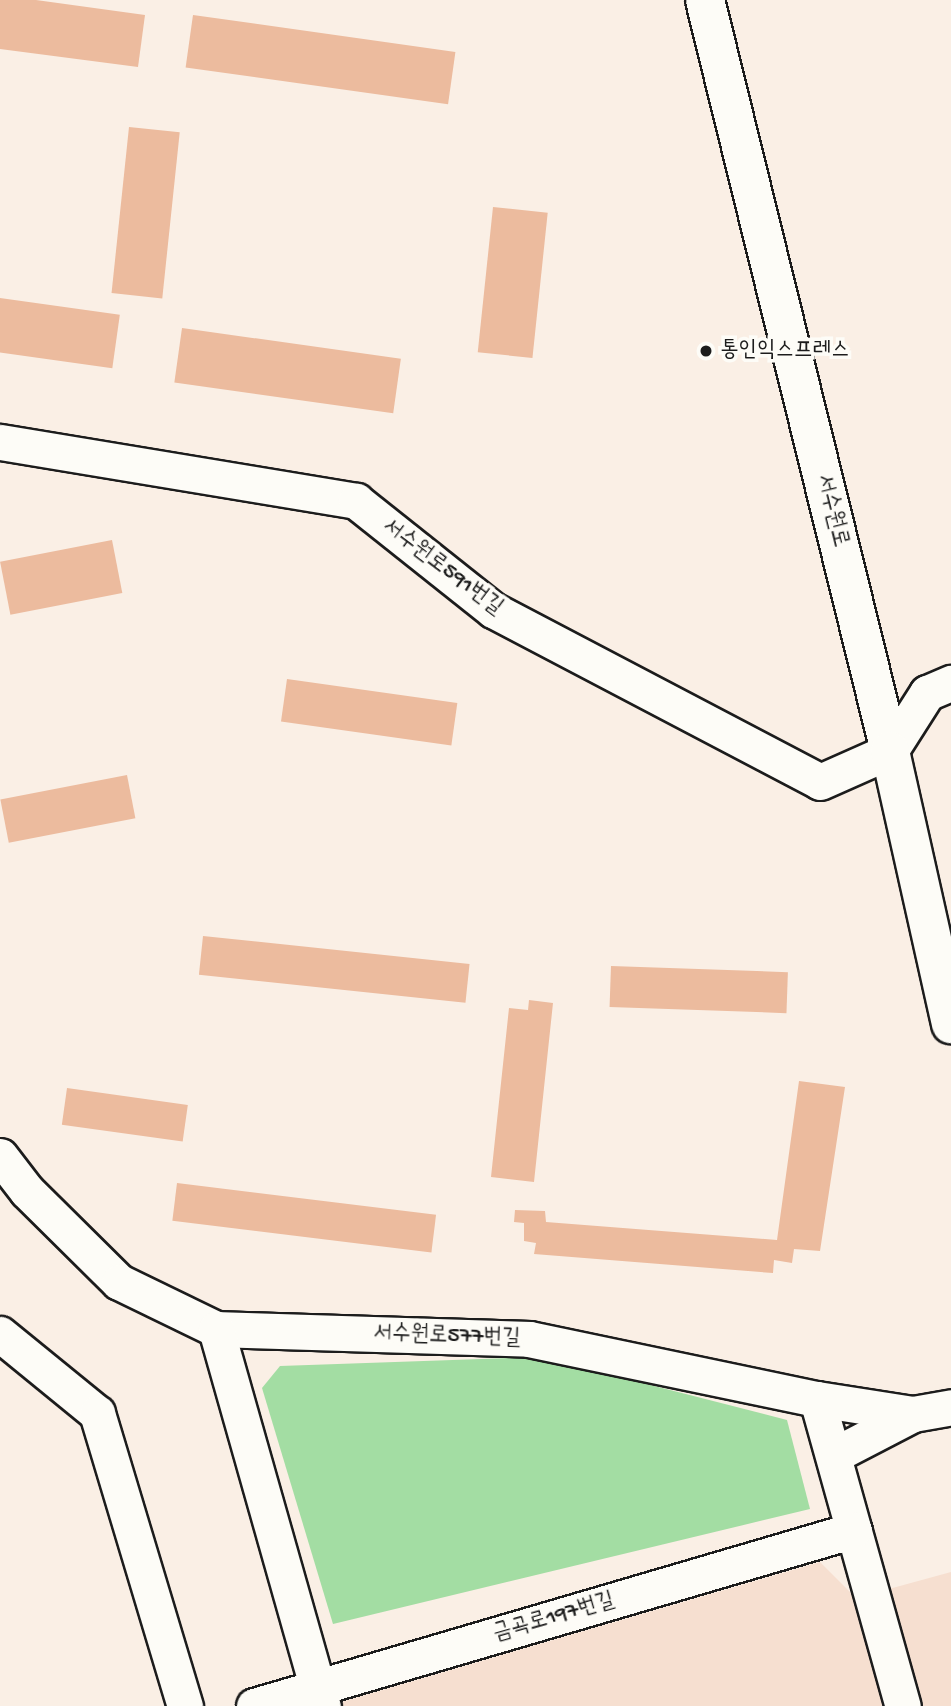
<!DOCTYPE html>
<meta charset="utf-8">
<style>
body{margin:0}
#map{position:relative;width:951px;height:1706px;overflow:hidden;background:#faefe5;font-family:"Gochi Hand","Poor Story",sans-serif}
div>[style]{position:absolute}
.built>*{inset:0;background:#f6dfd0}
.green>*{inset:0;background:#a3dda3}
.building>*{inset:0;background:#ecbb9e;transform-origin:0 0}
.roads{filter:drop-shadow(2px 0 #1c1c1c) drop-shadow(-2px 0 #1c1c1c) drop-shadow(0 2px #1c1c1c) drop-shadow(0 -2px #1c1c1c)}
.minor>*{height:35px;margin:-17.5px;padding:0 17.5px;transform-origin:17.5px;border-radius:17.5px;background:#fdfcf7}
.major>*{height:38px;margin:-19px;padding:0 19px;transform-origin:19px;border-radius:19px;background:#fdfcf7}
.dots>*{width:19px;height:19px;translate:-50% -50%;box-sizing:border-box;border:4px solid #fdfcf7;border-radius:50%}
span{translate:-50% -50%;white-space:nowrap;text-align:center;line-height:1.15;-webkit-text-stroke:7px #fdfcf7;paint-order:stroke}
.poi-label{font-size:23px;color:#1c1c1c}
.left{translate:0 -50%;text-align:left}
.street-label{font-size:23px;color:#1c1c1c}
</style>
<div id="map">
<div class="built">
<div style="clip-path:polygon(820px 1562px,856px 1598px,951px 1572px,951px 1706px,328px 1706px)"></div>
</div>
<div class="green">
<div style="clip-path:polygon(541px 1357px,787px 1420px,810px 1509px,333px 1624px,262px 1388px,280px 1366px)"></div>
</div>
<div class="building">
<div style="clip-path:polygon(0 0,36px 0,145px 15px,138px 67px,0 49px)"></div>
<div style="left:193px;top:15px;width:265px;height:53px;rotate:8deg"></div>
<div style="left:129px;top:127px;width:51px;height:167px;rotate:6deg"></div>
<div style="left:493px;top:207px;width:55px;height:146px;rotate:6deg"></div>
<div style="left:0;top:298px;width:121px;height:54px;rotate:8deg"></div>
<div style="left:182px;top:328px;width:221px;height:55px;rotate:8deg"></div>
<div style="left:112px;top:540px;width:54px;height:114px;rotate:79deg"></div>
<div style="left:287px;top:679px;width:172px;height:43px;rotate:8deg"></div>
<div style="left:127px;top:775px;width:44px;height:129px;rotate:79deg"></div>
<div style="left:203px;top:936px;width:268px;height:39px;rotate:6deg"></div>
<div style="left:611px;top:966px;width:177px;height:41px;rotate:2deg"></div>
<div style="clip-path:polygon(529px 1000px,553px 1003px,534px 1182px,491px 1177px,509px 1008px,528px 1010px)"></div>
<div style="clip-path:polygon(799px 1081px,845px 1087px,820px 1251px,794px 1249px,792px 1263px,774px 1260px,773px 1273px,534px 1254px,536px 1243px,524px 1241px,524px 1223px,514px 1222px,515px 1210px,545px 1211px,546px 1222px,777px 1240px)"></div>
<div style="left:67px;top:1088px;width:122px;height:37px;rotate:8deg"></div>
<div style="left:177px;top:1183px;width:261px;height:38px;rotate:7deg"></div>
</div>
<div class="roads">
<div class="minor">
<div style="left:0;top:442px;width:361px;rotate:9.4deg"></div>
<div style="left:356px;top:501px;width:175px;rotate:38.5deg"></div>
<div style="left:493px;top:610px;width:369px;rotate:27.7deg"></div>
<div style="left:820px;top:782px;width:77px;rotate:-23.9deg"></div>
<div style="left:890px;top:751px;width:69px;rotate:-57.5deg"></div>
<div style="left:927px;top:693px;width:26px;rotate:-23deg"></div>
<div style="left:0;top:1156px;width:44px;rotate:52.4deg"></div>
<div style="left:27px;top:1191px;width:129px;rotate:44.7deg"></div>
<div style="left:119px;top:1282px;width:108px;rotate:25.9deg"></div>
<div style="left:216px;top:1329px;width:313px;rotate:1.8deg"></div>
<div style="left:529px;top:1339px;width:294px;rotate:11.8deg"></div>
<div style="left:817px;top:1399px;width:97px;rotate:8.9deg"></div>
<div style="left:913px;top:1414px;width:39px;rotate:-10deg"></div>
<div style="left:216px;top:1329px;width:392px;rotate:74.2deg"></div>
<div style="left:0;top:1334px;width:125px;rotate:39.2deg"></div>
<div style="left:97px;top:1413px;width:306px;rotate:73.3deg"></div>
<div style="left:817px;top:1399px;width:319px;rotate:74.4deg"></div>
<div style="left:834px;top:1455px;width:89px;rotate:-27.4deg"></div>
<div style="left:254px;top:1706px;width:625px;rotate:-16.35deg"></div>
</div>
<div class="major">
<div style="left:705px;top:0;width:773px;rotate:76.16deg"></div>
<div style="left:890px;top:751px;width:280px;rotate:77.4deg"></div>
</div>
</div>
<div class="dots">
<div style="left:706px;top:351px;background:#1c1c1c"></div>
</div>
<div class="poi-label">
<span class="left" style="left:720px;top:351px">통인익스프레스</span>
</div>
<div class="street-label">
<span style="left:831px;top:511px;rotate:76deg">서수원로</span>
<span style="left:442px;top:568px;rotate:37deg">서수원로591번길</span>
<span style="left:447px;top:1337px;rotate:2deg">서수원로577번길</span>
<span style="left:554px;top:1618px;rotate:-16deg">금곡로197번길</span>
</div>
</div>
